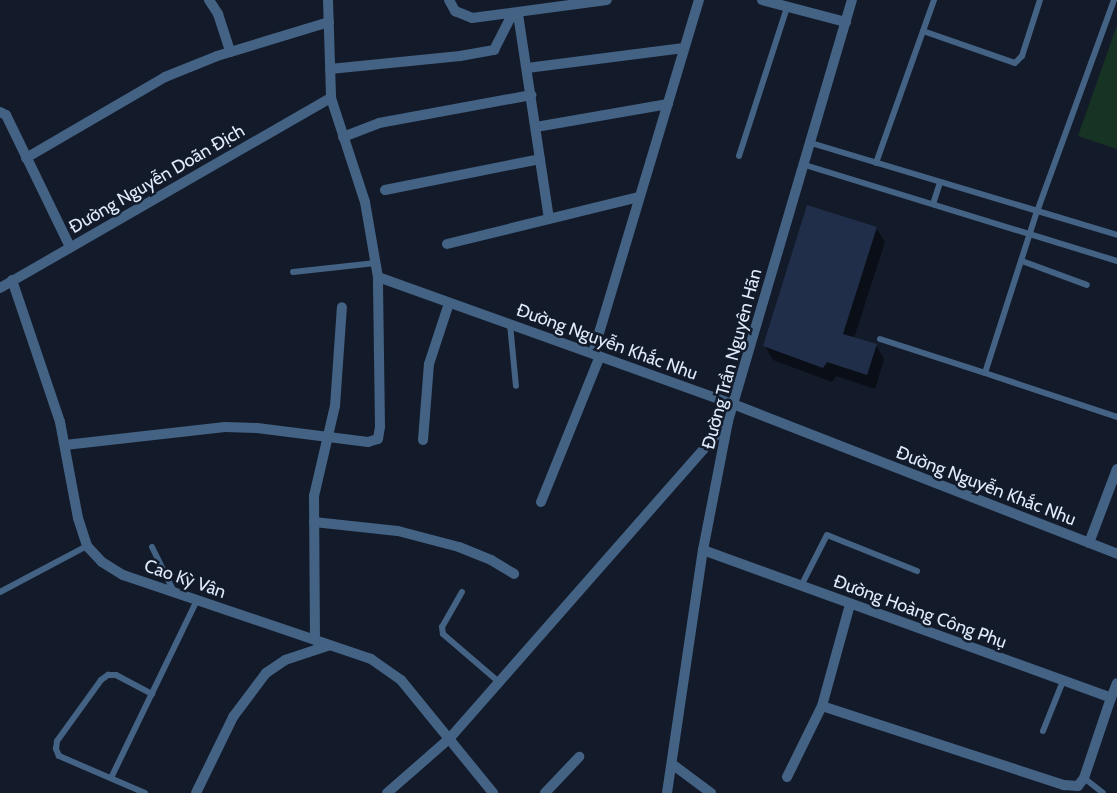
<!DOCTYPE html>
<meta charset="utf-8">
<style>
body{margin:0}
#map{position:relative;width:1117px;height:793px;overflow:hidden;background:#131b2a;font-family:Cabin,sans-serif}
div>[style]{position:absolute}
.green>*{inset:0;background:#173323}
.shadow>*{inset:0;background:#0007}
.building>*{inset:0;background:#212e49}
.service>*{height:6px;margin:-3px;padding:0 3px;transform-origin:3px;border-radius:3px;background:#436284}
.minor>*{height:10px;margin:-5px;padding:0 5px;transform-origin:5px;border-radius:5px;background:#436284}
.tertiary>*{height:10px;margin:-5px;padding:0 5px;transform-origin:5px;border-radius:5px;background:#436284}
span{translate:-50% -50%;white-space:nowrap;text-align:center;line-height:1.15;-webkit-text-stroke:5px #131b2a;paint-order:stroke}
.street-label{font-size:18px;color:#dfebfc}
</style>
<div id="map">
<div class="green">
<div style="clip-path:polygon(1117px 25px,1117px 149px,1078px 136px)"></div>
</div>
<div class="shadow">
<div style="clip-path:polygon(876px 228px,885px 242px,854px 338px,876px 345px,884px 359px,875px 389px,836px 376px,832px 382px,773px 360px,765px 346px)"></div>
</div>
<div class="building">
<div style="clip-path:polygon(807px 205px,877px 227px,843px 334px,877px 344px,867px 375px,827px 362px,823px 368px,763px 346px)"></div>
</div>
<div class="service">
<div style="left:1114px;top:0;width:225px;rotate:110deg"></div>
<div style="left:1037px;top:211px;width:170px;rotate:107.8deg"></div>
<div style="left:985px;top:373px;width:139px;rotate:18.4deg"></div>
<div style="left:923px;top:31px;width:97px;rotate:19.2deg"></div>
<div style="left:1015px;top:63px;width:10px;rotate:-45deg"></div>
<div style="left:1022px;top:56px;width:59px;rotate:-72.2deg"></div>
<div style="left:811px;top:143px;width:320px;rotate:16.7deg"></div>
<div style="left:739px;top:156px;width:157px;rotate:-72.1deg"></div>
<div style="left:876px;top:163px;width:173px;rotate:-70.4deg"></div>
<div style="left:805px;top:165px;width:326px;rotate:17.1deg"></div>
<div style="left:933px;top:204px;width:23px;rotate:-72deg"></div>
<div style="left:1022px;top:261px;width:69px;rotate:20.3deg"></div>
<div style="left:293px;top:272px;width:83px;rotate:-6.2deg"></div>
<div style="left:510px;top:324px;width:62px;rotate:84.5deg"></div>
<div style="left:880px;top:339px;width:110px;rotate:17.9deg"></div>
<div style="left:152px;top:547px;width:50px;rotate:63.9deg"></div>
<div style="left:801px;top:586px;width:57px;rotate:-63deg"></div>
<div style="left:827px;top:535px;width:97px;rotate:21.8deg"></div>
<div style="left:0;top:592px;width:98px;rotate:-27.9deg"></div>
<div style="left:462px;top:592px;width:40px;rotate:119.7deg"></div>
<div style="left:442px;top:627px;width:7px;rotate:82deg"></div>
<div style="left:443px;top:634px;width:74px;rotate:40.6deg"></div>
<div style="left:1043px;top:731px;width:54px;rotate:-68.2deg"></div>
<div style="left:111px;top:778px;width:198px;rotate:-64.2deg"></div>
<div style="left:1084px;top:778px;width:24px;rotate:38deg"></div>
<div style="left:145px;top:793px;width:94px;rotate:-156.7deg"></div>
<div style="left:59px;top:756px;width:8px;rotate:-113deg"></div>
<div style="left:56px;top:749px;width:8px;rotate:-83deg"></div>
<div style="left:57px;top:741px;width:75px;rotate:-54.2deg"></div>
<div style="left:101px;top:680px;width:9px;rotate:-36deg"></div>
<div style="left:108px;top:675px;width:8px"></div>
<div style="left:116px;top:675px;width:41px;rotate:27.8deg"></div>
</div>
<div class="minor">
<div style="left:209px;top:0;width:17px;rotate:57deg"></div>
<div style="left:218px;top:14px;width:40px;rotate:72deg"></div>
<div style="left:328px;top:0;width:98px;rotate:88.2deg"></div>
<div style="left:331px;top:98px;width:109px;rotate:71.9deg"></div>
<div style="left:365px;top:202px;width:76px;rotate:80.2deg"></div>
<div style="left:378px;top:277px;width:377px;rotate:19.7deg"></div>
<div style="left:733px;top:404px;width:412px;rotate:21.3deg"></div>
<div style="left:449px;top:0;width:13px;rotate:61deg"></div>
<div style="left:455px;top:11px;width:18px;rotate:22deg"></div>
<div style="left:472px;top:18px;width:136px;rotate:-7.6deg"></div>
<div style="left:762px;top:0;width:87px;rotate:14.7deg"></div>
<div style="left:518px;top:14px;width:207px;rotate:81.4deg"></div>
<div style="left:527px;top:68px;width:158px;rotate:-7.3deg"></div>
<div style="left:330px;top:69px;width:131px;rotate:-5.7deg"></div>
<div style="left:460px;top:56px;width:35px;rotate:-10deg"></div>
<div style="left:494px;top:50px;width:39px;rotate:-63deg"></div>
<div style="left:0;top:112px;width:7px;rotate:27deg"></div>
<div style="left:6px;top:115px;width:147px;rotate:64.1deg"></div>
<div style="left:536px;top:127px;width:134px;rotate:-9.9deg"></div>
<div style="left:343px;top:137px;width:39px;rotate:-21deg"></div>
<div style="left:379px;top:123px;width:155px;rotate:-10.4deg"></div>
<div style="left:26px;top:158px;width:161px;rotate:-30.2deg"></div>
<div style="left:165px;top:77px;width:56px;rotate:-22deg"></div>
<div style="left:217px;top:56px;width:117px;rotate:-16.9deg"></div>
<div style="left:385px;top:190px;width:158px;rotate:-11.3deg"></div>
<div style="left:447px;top:244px;width:198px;rotate:-13.8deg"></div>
<div style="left:12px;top:280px;width:150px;rotate:71.3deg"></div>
<div style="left:60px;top:422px;width:98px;rotate:79.4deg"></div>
<div style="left:78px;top:518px;width:29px;rotate:72deg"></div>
<div style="left:87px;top:546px;width:22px;rotate:47deg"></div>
<div style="left:102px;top:562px;width:25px;rotate:32deg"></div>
<div style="left:123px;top:575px;width:262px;rotate:18.7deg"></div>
<div style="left:371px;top:659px;width:37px;rotate:35deg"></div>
<div style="left:401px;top:680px;width:146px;rotate:50.8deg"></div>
<div style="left:0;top:288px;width:382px;rotate:-29.9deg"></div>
<div style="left:593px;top:353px;width:369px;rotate:-73.3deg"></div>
<div style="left:423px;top:440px;width:76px;rotate:-85.5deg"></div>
<div style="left:429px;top:364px;width:64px;rotate:-71.8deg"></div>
<div style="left:65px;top:445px;width:161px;rotate:-6.4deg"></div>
<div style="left:225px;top:427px;width:32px;rotate:2deg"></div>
<div style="left:257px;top:428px;width:112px;rotate:7.2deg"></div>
<div style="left:368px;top:442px;width:10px;rotate:-17deg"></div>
<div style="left:378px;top:439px;width:12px;rotate:-81deg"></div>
<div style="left:380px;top:427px;width:150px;rotate:-90.8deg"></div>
<div style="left:541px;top:502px;width:157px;rotate:-68deg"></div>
<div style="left:314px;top:522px;width:84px;rotate:6.1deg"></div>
<div style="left:398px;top:531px;width:63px;rotate:14.7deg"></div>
<div style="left:459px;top:547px;width:35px;rotate:22deg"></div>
<div style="left:491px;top:560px;width:27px;rotate:31deg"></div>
<div style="left:1089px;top:543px;width:79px;rotate:-69.3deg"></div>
<div style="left:703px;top:550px;width:434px;rotate:19.9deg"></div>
<div style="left:1111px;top:698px;width:16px;rotate:-68deg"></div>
<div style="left:315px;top:640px;width:144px;rotate:-90.4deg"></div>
<div style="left:314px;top:496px;width:92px;rotate:-76.9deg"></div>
<div style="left:335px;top:406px;width:99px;rotate:-86deg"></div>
<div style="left:822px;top:706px;width:255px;rotate:18.1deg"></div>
<div style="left:1064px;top:785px;width:14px;rotate:4deg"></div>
<div style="left:1078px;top:786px;width:10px;rotate:-53deg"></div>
<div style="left:1084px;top:778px;width:84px;rotate:-71.4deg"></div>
<div style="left:672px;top:764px;width:49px;rotate:36.6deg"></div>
<div style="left:787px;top:777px;width:79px;rotate:-63.8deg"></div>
<div style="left:822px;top:706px;width:106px;rotate:-74.6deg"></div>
<div style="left:196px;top:793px;width:85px;rotate:-64deg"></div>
<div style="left:233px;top:717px;width:55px;rotate:-53.1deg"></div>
<div style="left:266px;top:673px;width:23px;rotate:-34deg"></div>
<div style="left:285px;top:660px;width:47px;rotate:-18.4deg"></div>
<div style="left:387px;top:793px;width:82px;rotate:-41.1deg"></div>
<div style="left:449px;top:739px;width:423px;rotate:-48.7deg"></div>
<div style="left:545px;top:793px;width:50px;rotate:-46.6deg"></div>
</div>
<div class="tertiary">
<div style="left:667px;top:793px;width:246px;rotate:-81.6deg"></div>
<div style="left:703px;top:550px;width:131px;rotate:-79deg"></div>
<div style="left:728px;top:421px;width:439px;rotate:-73.6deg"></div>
</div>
<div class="street-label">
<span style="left:157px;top:179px;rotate:-30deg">Đường Nguyễn Doãn Địch</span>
<span style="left:607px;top:342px;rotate:20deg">Đường Nguyễn Khắc Nhu</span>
<span style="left:732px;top:359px;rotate:-75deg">Đường Trần Nguyên Hãn</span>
<span style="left:986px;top:486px;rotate:21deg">Đường Nguyễn Khắc Nhu</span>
<span style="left:185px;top:579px;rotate:19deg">Cao Kỳ Vân</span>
<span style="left:920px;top:612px;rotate:20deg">Đường Hoàng Công Phụ</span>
</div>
</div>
